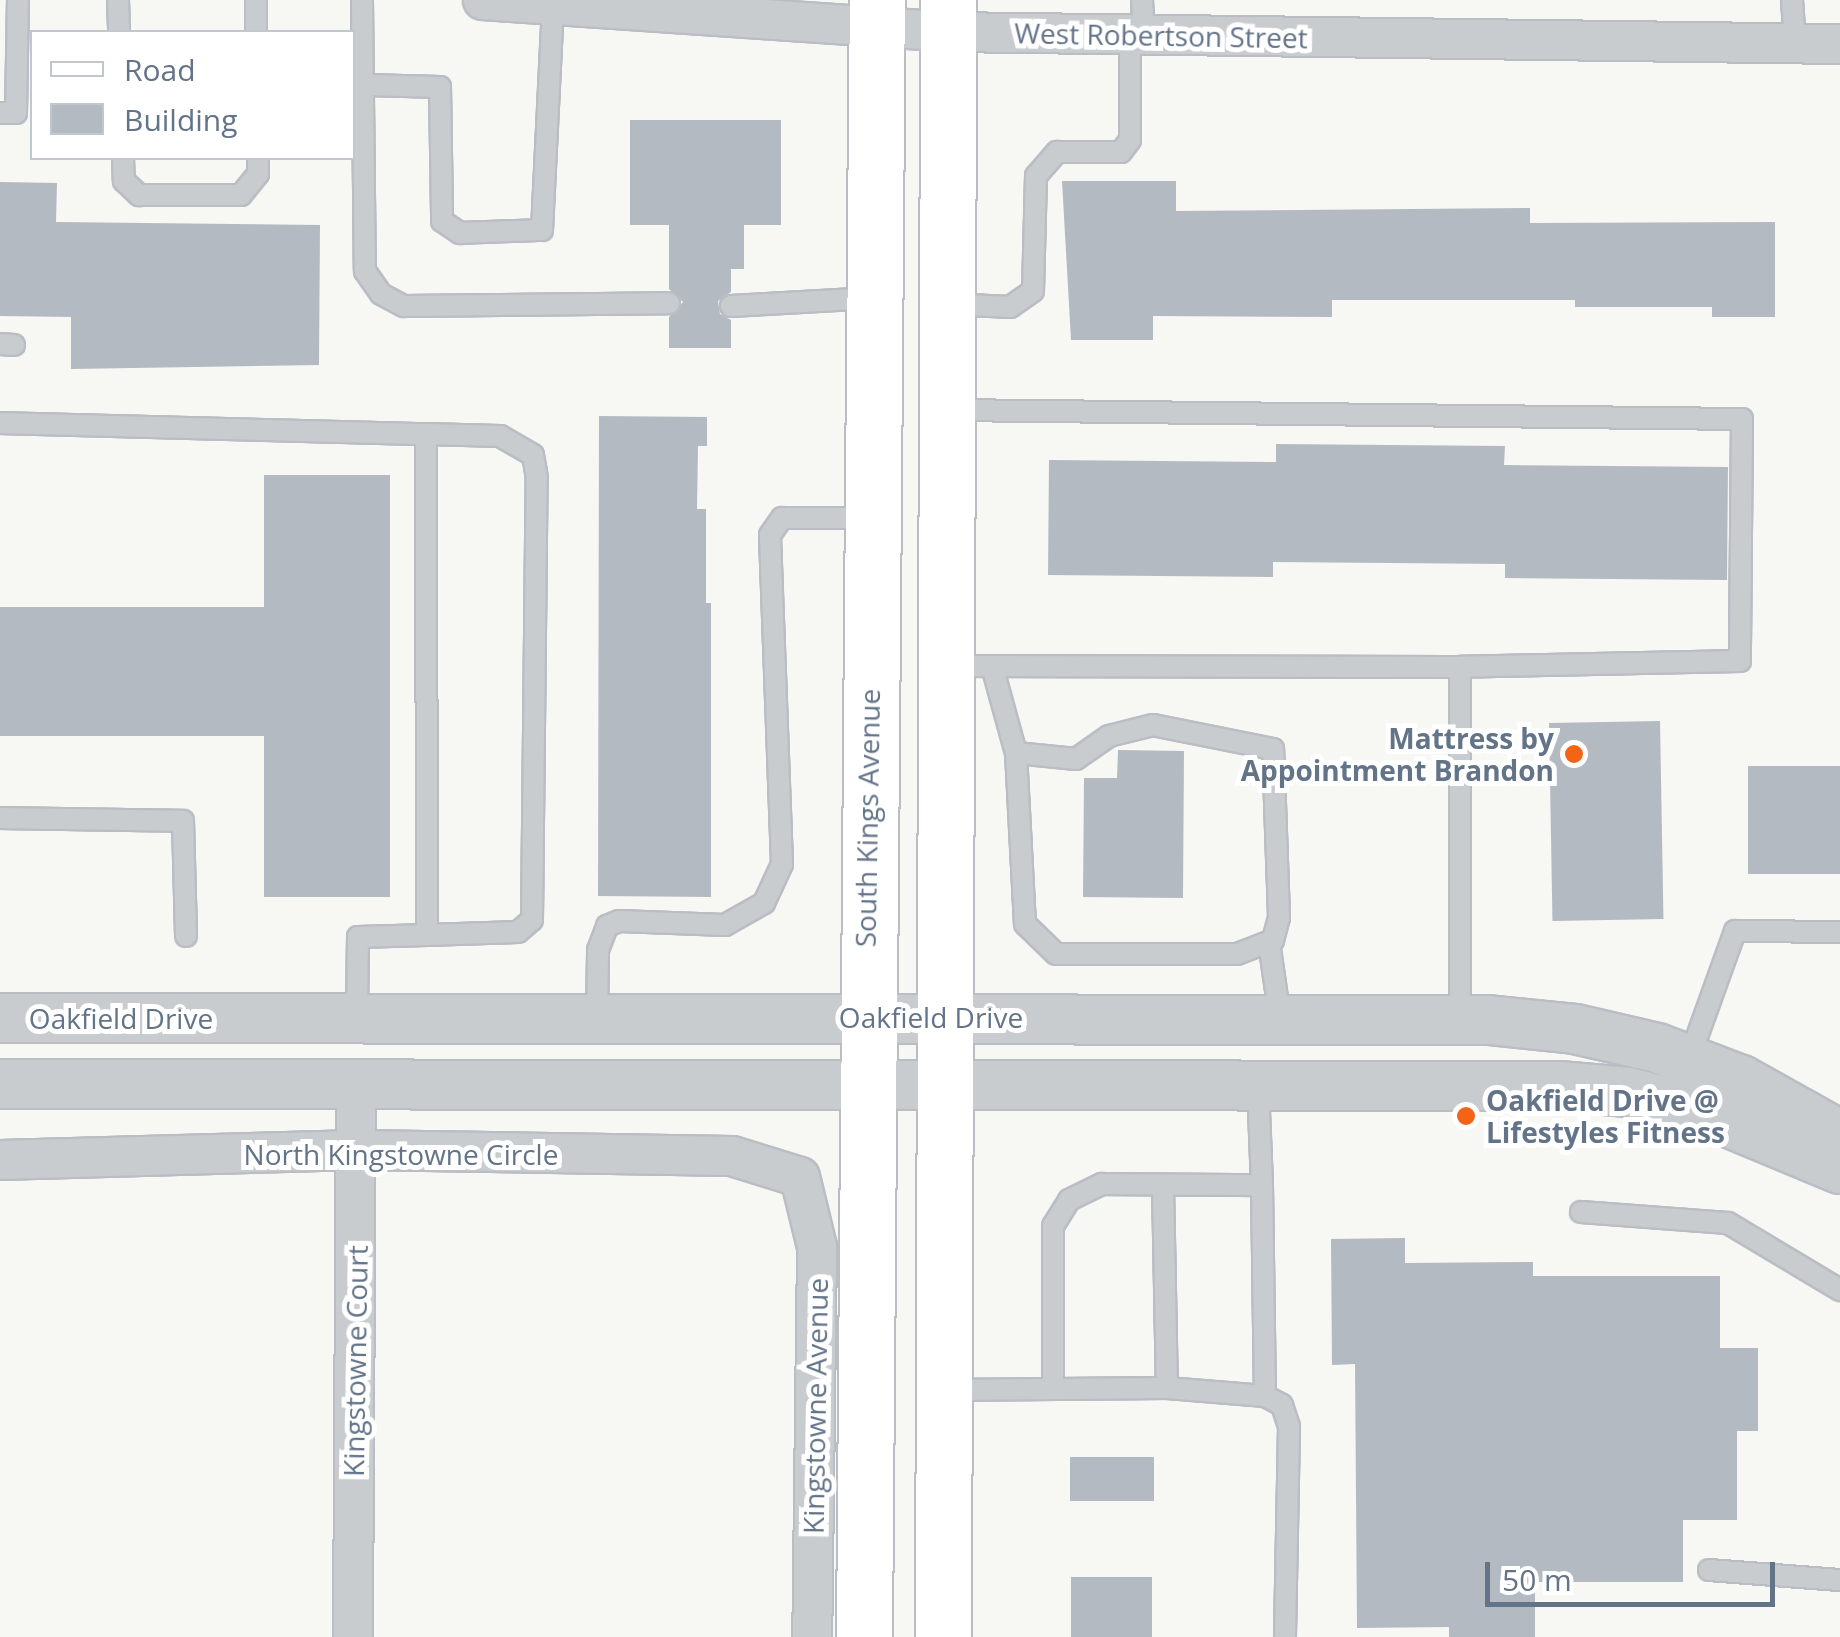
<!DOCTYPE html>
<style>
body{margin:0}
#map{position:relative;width:1840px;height:1637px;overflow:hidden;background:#f7f7f4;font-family:"Open Sans",sans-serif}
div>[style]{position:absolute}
.building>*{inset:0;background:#b4bac1;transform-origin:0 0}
.roads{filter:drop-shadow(2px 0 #babec4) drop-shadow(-2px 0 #babec4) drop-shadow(0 2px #babec4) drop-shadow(0 -2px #babec4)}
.service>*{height:20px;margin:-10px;padding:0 10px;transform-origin:10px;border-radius:10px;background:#c9cccf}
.minor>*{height:38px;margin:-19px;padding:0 19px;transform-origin:19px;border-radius:19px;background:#c9cccf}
.tertiary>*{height:48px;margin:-24px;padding:0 24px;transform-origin:24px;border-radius:24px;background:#c9cccf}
.secondary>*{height:55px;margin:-27.5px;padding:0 27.5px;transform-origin:27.5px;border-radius:27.5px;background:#fff}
.dots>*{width:28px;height:28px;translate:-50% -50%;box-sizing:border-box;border:5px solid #fff;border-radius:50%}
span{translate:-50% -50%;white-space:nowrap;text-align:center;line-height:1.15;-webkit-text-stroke:10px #fff;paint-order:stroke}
.street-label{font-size:28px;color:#637388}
.poi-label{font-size:28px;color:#637388;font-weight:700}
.right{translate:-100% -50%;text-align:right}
.left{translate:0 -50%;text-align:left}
.legend{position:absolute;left:30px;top:30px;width:325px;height:130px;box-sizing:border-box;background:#fff;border:2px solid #c1c7cf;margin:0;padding:12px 18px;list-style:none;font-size:30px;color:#637388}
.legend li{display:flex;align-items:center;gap:20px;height:50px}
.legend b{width:50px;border:2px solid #c1c7cf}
.scale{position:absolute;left:1485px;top:1562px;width:290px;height:45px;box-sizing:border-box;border:5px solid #637388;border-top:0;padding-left:12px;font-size:30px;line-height:35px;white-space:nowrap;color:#637388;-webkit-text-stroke:8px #fff;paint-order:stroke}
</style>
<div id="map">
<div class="building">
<div style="clip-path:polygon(630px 120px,781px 120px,781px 225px,744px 225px,744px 269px,731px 269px,731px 292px,718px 301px,720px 314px,731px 320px,731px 348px,669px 348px,669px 317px,683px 302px,669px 289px,669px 225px,630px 225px)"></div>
<div style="clip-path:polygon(1062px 181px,1176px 181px,1176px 211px,1530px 208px,1530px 223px,1775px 222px,1775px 317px,1712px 317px,1712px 307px,1575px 307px,1575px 300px,1332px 300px,1332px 317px,1153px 316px,1153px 340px,1071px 340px)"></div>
<div style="clip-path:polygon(0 182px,57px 183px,56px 222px,320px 225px,319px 365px,71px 369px,71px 317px,0 316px)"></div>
<div style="clip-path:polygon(599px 416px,707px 417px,707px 446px,698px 446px,697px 509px,706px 509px,706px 603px,711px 603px,711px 897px,598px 896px)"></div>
<div style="clip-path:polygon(1276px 444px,1505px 446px,1504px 465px,1728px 467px,1727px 580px,1505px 578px,1505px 564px,1273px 562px,1273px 577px,1048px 575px,1049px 460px,1276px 462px)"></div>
<div style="clip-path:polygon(264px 475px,390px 475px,390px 897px,264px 897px,264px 736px,0 736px,0 607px,264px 607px)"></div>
<div style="left:1660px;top:721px;width:198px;height:111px;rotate:89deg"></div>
<div style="clip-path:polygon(1118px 750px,1184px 751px,1183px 898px,1083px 897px,1084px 778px,1117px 778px)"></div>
<div style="left:1748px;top:766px;width:92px;height:108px"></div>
<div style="clip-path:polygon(1405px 1238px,1405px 1263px,1533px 1262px,1533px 1276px,1720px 1276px,1720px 1348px,1758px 1348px,1758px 1431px,1737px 1431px,1737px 1520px,1683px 1520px,1683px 1582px,1535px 1582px,1535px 1637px,1449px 1637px,1449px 1627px,1357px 1628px,1355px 1364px,1332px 1365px,1331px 1239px)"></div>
<div style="left:1070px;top:1457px;width:84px;height:44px"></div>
<div style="left:1152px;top:1577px;width:60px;height:81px;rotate:90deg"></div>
</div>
<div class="roads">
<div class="service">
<div style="left:118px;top:0;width:32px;rotate:88deg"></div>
<div style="left:256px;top:0;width:32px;rotate:90deg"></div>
<div style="left:362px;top:0;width:271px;rotate:89.4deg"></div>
<div style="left:365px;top:271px;width:28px;rotate:55deg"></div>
<div style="left:381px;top:294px;width:26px;rotate:28deg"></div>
<div style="left:404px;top:306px;width:265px;rotate:-0.6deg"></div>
<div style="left:1142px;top:0;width:35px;rotate:87deg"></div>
<div style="left:1792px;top:0;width:44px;rotate:86.1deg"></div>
<div style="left:367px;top:85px;width:73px;rotate:1.6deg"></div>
<div style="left:440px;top:87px;width:134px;rotate:89.1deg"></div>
<div style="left:442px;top:221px;width:22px;rotate:34deg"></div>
<div style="left:460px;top:233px;width:82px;rotate:-2.1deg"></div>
<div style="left:542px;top:230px;width:225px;rotate:-87.2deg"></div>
<div style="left:0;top:113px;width:16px"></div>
<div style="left:16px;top:113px;width:113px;rotate:-89deg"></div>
<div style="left:123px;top:158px;width:23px;rotate:88deg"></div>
<div style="left:124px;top:181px;width:21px;rotate:43deg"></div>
<div style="left:139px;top:195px;width:102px"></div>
<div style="left:241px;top:195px;width:27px;rotate:-51deg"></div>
<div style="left:258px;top:174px;width:16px;rotate:-90deg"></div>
<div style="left:949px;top:304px;width:61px;rotate:2.8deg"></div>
<div style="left:1010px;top:307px;width:28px;rotate:-35deg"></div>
<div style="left:1033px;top:291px;width:115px;rotate:-88.5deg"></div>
<div style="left:1036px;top:176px;width:32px;rotate:-49deg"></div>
<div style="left:1057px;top:152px;width:64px"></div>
<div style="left:1121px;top:152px;width:15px;rotate:-53deg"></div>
<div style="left:1130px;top:140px;width:105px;rotate:-90deg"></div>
<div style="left:731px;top:306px;width:142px;rotate:-3.2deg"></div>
<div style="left:0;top:344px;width:14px;rotate:4deg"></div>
<div style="left:949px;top:410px;width:793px;rotate:0.65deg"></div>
<div style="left:1742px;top:419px;width:242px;rotate:90.5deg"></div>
<div style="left:1740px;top:661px;width:280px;rotate:178.8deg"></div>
<div style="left:0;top:423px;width:426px;rotate:1.5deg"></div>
<div style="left:948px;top:666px;width:512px;rotate:0.11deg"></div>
<div style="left:1460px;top:667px;width:353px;rotate:90deg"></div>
<div style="left:992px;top:666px;width:90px;rotate:74.6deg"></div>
<div style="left:1016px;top:753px;width:171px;rotate:87deg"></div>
<div style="left:1025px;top:924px;width:43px;rotate:44.1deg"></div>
<div style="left:1056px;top:954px;width:181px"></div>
<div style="left:1237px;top:954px;width:39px;rotate:-21deg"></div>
<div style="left:1273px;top:940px;width:24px;rotate:-75deg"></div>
<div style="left:1279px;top:917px;width:168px;rotate:-92deg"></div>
<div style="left:1273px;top:749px;width:122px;rotate:-168.7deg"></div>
<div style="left:1153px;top:725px;width:45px;rotate:166deg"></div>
<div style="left:1109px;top:736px;width:40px;rotate:145.1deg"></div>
<div style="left:1076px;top:759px;width:60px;rotate:-174.3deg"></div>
<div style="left:0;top:818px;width:183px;rotate:0.9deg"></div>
<div style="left:183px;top:821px;width:115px;rotate:88.5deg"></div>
<div style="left:1269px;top:942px;width:77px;rotate:81.8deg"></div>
<div style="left:357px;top:1017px;width:80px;rotate:-89.3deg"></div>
<div style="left:358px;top:937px;width:69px;rotate:-1.7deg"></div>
<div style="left:427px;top:935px;width:91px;rotate:-1.9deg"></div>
<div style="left:518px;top:932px;width:18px;rotate:-41deg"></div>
<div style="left:532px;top:920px;width:442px;rotate:-89.4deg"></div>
<div style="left:537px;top:478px;width:23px;rotate:-100deg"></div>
<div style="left:533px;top:455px;width:38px;rotate:-150deg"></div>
<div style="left:500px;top:436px;width:74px;rotate:-178.5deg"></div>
<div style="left:426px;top:434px;width:501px;rotate:89.89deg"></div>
<div style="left:597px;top:1017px;width:67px;rotate:-89.1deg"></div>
<div style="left:598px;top:950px;width:26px;rotate:-69deg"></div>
<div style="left:607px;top:926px;width:13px;rotate:-23deg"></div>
<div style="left:619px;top:921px;width:106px;rotate:2.2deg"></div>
<div style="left:725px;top:925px;width:45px;rotate:-29.4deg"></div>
<div style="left:764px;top:903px;width:43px;rotate:-65.2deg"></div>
<div style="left:782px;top:864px;width:329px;rotate:-92.1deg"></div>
<div style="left:770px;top:535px;width:21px;rotate:-55deg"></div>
<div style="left:782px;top:518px;width:87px"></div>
<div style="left:1689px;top:1059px;width:136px;rotate:-70.2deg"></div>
<div style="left:1735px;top:931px;width:105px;rotate:0.5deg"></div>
<div style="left:1163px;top:1185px;width:203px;rotate:88.9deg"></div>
<div style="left:1262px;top:1185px;width:211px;rotate:89.2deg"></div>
<div style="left:1581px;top:1212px;width:147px;rotate:4.3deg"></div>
<div style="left:1728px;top:1223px;width:131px;rotate:30.9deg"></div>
<div style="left:1053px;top:1389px;width:163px;rotate:-90deg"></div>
<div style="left:1053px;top:1226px;width:31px;rotate:-58deg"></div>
<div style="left:1069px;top:1200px;width:37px;rotate:-26deg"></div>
<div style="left:1102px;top:1184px;width:160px;rotate:0.4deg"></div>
<div style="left:1262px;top:1185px;width:99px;rotate:-92.3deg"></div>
<div style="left:944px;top:1390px;width:223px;rotate:-0.5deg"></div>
<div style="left:1167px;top:1388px;width:98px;rotate:4.7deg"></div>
<div style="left:1265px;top:1396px;width:19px;rotate:28deg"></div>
<div style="left:1282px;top:1405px;width:23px;rotate:72deg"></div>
<div style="left:1289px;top:1427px;width:210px;rotate:91.1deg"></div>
<div style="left:1709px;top:1570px;width:131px;rotate:4.4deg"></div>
</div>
<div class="minor">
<div style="left:483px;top:0;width:466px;rotate:3.9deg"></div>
<div style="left:948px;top:32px;width:892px;rotate:0.77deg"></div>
<div style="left:0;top:1160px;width:357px;rotate:-1.6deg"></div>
<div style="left:357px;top:1150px;width:375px;rotate:0.9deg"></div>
<div style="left:732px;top:1156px;width:71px;rotate:17.2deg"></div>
<div style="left:800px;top:1177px;width:72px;rotate:76.3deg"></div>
<div style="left:817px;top:1247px;width:390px;rotate:90.7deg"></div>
<div style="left:353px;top:1637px;width:551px;rotate:-89.69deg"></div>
</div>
<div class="tertiary">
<div style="left:0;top:1018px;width:1488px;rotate:0.08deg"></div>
<div style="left:1488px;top:1020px;width:87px;rotate:5.9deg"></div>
<div style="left:1575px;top:1029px;width:84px;rotate:13deg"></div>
<div style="left:1657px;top:1048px;width:90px;rotate:20.9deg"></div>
<div style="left:1741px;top:1080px;width:113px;rotate:29.1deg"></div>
<div style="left:0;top:1084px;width:1559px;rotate:0.07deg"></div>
<div style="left:1559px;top:1086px;width:69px;rotate:5deg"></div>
<div style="left:1628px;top:1092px;width:68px;rotate:13.6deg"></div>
<div style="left:1694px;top:1108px;width:158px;rotate:22.7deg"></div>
</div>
<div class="secondary">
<div style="left:864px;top:1637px;width:1637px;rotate:-89.55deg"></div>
<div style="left:943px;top:1637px;width:1637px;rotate:-89.82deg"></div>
</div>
</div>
<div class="dots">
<div style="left:1574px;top:754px;background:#f56316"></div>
<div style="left:1466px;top:1116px;background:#f56316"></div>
</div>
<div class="street-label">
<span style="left:1161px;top:35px;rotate:1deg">West Robertson Street</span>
<span style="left:867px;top:818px;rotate:-89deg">South Kings Avenue</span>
<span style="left:931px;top:1017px">Oakfield Drive</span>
<span style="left:121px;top:1018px">Oakfield Drive</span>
<span style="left:401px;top:1154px">North Kingstowne Circle</span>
<span style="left:355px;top:1361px;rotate:-89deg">Kingstowne Court</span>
<span style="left:815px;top:1406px;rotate:-89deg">Kingstowne Avenue</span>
</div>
<div class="poi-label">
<span class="right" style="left:1554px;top:754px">Mattress by<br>Appointment Brandon</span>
<span class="left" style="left:1486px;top:1116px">Oakfield Drive @<br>Lifestyles Fitness</span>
</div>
<ul class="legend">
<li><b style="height:12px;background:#fff"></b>Road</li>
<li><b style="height:28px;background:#b4bac1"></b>Building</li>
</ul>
<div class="scale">50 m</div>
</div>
